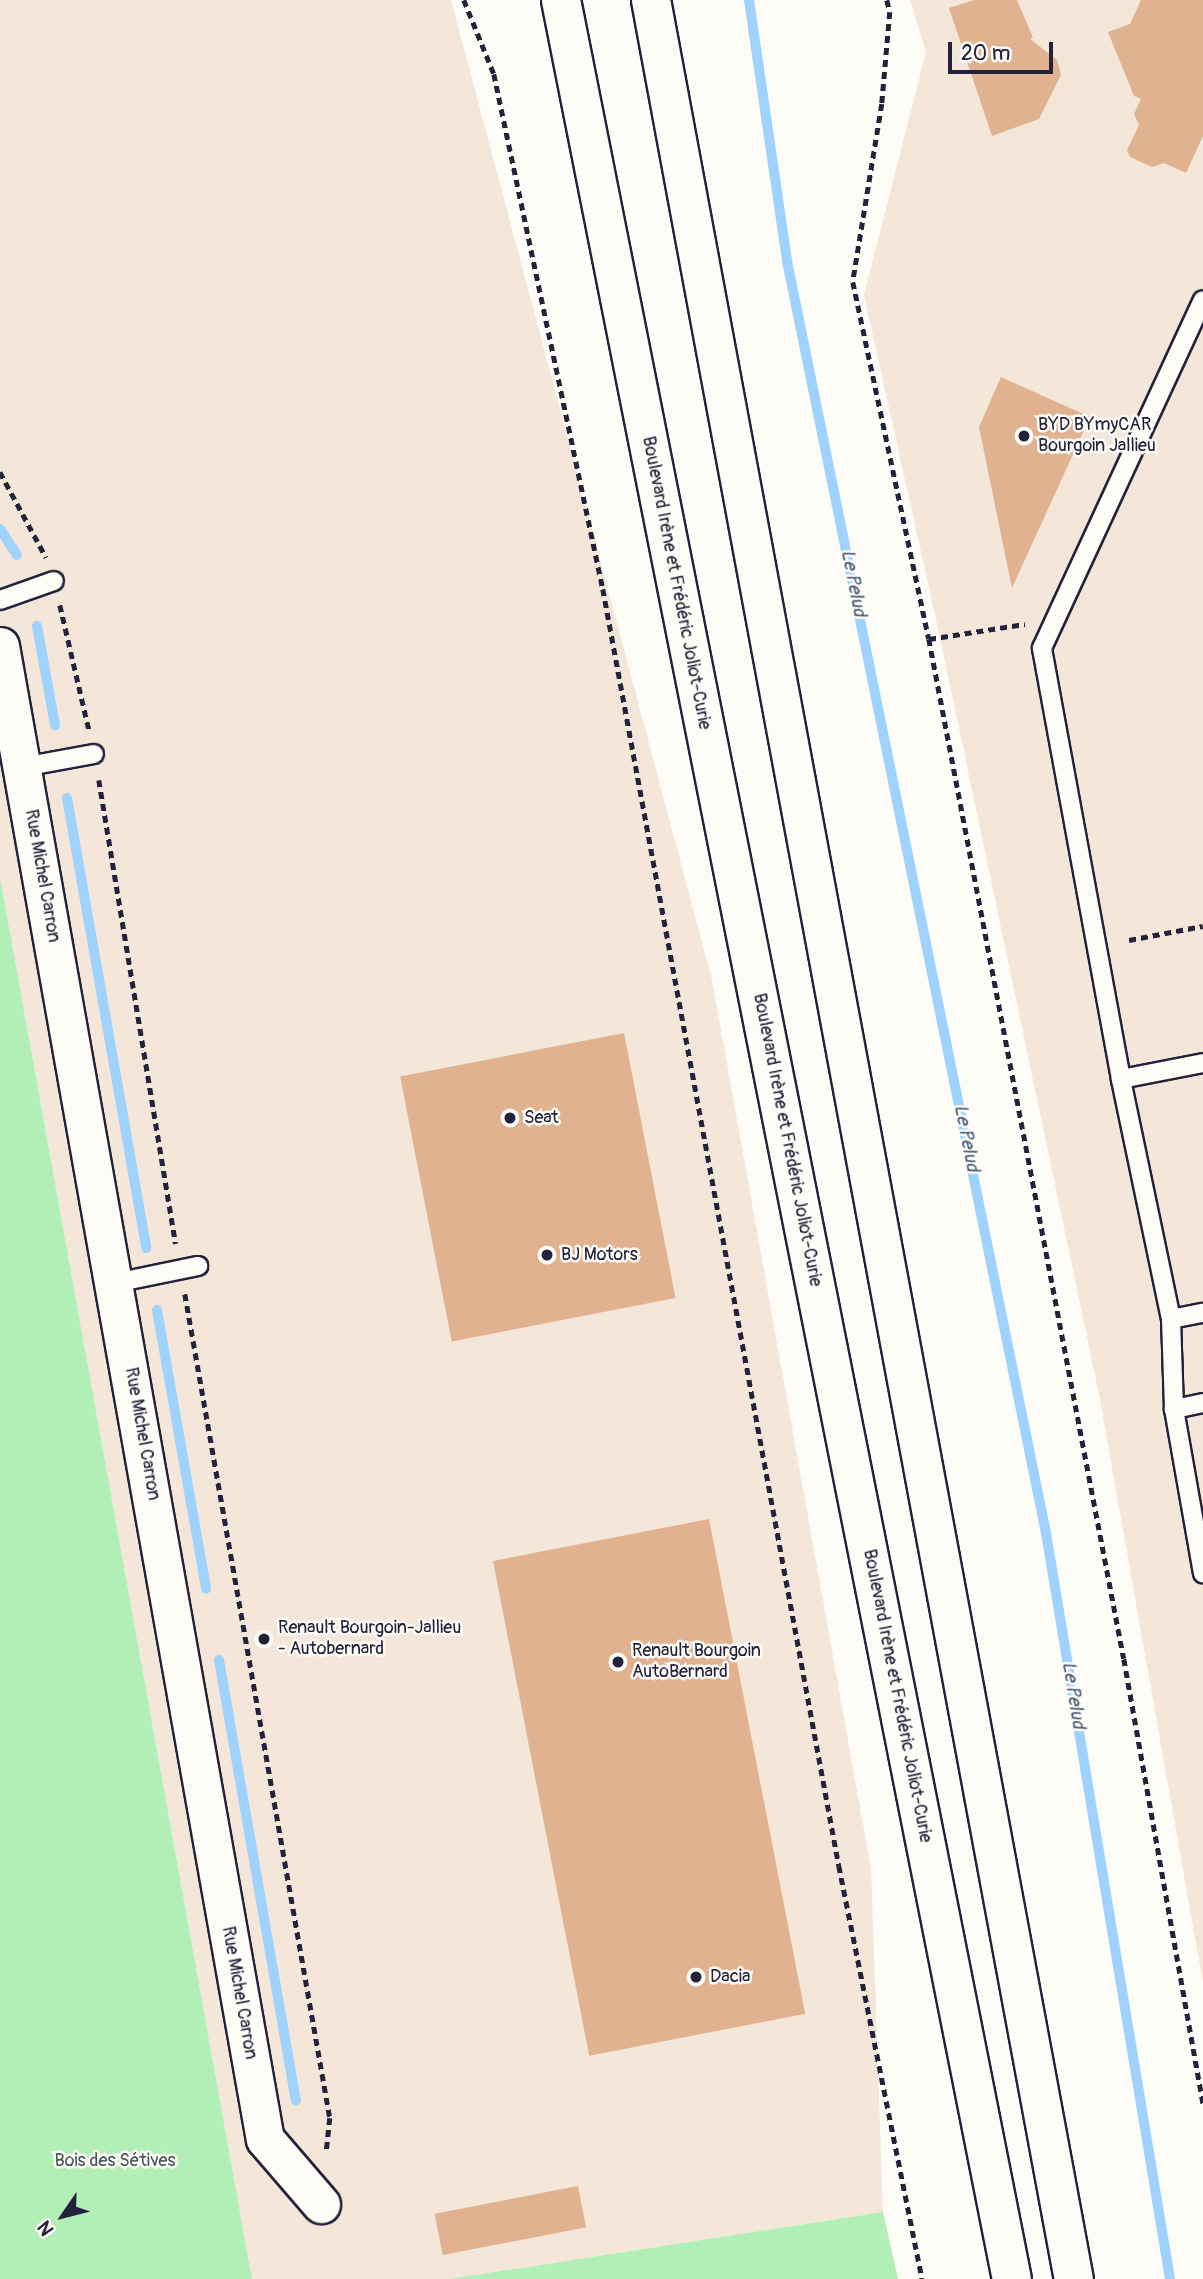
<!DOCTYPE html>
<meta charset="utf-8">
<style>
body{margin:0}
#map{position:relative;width:1203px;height:2279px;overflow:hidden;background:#fdfcf7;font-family:Pangolin,sans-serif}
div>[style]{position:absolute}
.built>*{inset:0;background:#f4e6d8}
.green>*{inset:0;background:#b1efb6}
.stream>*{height:10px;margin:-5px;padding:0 5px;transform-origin:5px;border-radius:5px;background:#9fd2fc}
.building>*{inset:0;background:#e0b290;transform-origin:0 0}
.path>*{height:4.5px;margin-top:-2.25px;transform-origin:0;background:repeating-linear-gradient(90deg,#22223b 0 7px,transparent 0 12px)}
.roads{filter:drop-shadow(2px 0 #22223b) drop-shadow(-2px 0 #22223b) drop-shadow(0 2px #22223b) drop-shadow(0 -2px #22223b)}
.lane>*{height:18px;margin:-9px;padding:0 9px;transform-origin:9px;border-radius:9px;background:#fdfcf7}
.street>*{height:37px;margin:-18.5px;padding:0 18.5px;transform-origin:18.5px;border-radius:18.5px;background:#fdfcf7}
.primary>*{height:38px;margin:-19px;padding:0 19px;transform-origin:19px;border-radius:19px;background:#fdfcf7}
.dots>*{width:19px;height:19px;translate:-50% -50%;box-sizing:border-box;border:4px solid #fdfcf7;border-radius:50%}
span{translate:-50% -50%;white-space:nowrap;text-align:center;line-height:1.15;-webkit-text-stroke:5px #fdfcf7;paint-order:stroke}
.poi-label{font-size:18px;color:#22223b}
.left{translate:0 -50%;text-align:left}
.street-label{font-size:18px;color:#22223b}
.park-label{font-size:18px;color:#46555a}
.water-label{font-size:19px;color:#485775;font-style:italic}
.north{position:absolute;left:28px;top:2181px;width:70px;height:70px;-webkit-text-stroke:5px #fdfcf7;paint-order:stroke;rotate:235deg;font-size:19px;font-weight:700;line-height:28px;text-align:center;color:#22223b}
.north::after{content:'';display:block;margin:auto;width:24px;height:32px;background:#22223b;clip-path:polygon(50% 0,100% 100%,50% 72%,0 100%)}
.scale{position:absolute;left:948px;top:42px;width:105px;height:32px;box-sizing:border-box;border:4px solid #22223b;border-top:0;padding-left:9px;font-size:21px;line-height:24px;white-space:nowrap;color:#22223b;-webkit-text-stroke:5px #fdfcf7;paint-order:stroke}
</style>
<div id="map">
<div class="built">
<div style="clip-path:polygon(0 0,451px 0,712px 980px,871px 1869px,883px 2212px,449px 2279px,252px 2279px,0 877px)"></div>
<div style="clip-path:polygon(910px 0,1203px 0,1203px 1983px,1099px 1394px,938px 628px,864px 295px,926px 52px)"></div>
</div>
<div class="green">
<div style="clip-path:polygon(0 877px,252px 2279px,0 2279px)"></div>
<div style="clip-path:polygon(883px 2212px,898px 2279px,449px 2279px)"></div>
</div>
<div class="stream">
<div style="left:749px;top:0;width:264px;rotate:81.7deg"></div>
<div style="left:787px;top:261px;width:1298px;rotate:78.49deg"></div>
<div style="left:1046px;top:1533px;width:756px;rotate:80.56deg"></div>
<div style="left:0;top:529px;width:31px;rotate:57deg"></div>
<div style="left:37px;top:626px;width:101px;rotate:79.7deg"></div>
<div style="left:67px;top:798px;width:457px;rotate:80deg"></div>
<div style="left:157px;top:1310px;width:283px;rotate:80deg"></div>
<div style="left:219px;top:1660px;width:447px;rotate:80.1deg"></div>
</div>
<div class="building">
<div style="clip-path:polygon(974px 0,1017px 0,1033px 38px,1030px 39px,1057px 60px,1061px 75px,1039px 119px,992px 136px,949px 8px)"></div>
<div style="clip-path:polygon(1141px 0,1203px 0,1203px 136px,1186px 173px,1164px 163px,1152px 167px,1130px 157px,1127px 150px,1139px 125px,1134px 114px,1141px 99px,1134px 96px,1108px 32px,1130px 24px)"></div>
<div style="clip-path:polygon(1001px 377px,1090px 417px,1012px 588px,979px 427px)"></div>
<div style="left:624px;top:1033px;width:270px;height:228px;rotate:79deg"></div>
<div style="left:709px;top:1519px;width:504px;height:220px;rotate:79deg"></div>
<div style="left:578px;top:2186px;width:42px;height:146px;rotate:79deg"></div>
</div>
<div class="path">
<div style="left:464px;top:0;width:80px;rotate:67.9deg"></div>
<div style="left:494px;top:74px;width:526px;rotate:78.05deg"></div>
<div style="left:603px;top:589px;width:1299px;rotate:79.53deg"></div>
<div style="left:839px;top:1866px;width:421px;rotate:78.6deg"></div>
<div style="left:887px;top:0;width:12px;rotate:76deg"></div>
<div style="left:890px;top:12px;width:92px;rotate:95deg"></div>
<div style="left:882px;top:104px;width:180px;rotate:99.3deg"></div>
<div style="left:853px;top:282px;width:365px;rotate:78deg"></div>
<div style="left:929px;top:639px;width:1038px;rotate:79.18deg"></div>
<div style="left:1124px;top:1659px;width:452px;rotate:79.9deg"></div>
<div style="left:0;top:472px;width:97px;rotate:61.6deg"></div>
<div style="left:60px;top:605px;width:128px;rotate:76.9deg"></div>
<div style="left:929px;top:639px;width:97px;rotate:-8.9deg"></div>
<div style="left:99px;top:780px;width:470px;rotate:80.6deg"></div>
<div style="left:1129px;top:940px;width:75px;rotate:-10.7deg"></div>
<div style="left:185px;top:1294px;width:837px;rotate:80.02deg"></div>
<div style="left:330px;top:2118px;width:36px;rotate:96deg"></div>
</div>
<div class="roads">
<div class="lane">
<div style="left:0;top:600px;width:57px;rotate:-19.4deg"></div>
<div style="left:23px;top:767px;width:72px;rotate:-10.4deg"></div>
<div style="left:1121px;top:1079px;width:84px;rotate:-11deg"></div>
<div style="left:115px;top:1283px;width:85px;rotate:-11.6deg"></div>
<div style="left:1171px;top:1319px;width:33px;rotate:-11deg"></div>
<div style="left:1203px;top:1403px;width:30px;rotate:168deg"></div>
<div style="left:1174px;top:1409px;width:167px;rotate:80deg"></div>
<div style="left:1174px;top:1409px;width:90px;rotate:-91.9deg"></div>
<div style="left:1171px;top:1319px;width:245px;rotate:-101.8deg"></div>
<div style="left:1121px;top:1079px;width:438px;rotate:-100.4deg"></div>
<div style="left:1042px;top:648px;width:383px;rotate:-65.2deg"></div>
</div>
<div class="street">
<div style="left:0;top:646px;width:1516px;rotate:79.94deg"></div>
<div style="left:265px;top:2139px;width:86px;rotate:49.3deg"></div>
</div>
<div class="primary">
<div style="left:561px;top:0;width:2323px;rotate:78.81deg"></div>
<div style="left:651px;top:0;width:2318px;rotate:79.49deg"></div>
</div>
</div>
<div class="dots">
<div style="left:1024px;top:436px;background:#22223b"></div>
<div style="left:510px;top:1118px;background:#22223b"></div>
<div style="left:547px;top:1255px;background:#22223b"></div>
<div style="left:264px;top:1639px;background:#22223b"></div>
<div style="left:618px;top:1662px;background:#22223b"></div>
<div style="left:696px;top:1977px;background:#22223b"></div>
</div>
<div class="poi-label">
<span class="left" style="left:1038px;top:436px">BYD BYmyCAR<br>Bourgoin Jallieu</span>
<span class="left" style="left:524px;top:1118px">Seat</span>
<span class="left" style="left:561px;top:1255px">BJ Motors</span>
<span class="left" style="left:278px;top:1639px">Renault Bourgoin-Jallieu<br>- Autobernard</span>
<span class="left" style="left:632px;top:1662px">Renault Bourgoin<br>AutoBernard</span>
<span class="left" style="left:710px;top:1977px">Dacia</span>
</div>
<div class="street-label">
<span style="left:676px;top:583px;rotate:79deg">Boulevard Irène et Frédéric Joliot-Curie</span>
<span style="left:42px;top:876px;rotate:80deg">Rue Michel Carron</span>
<span style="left:787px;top:1140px;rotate:79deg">Boulevard Irène et Frédéric Joliot-Curie</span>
<span style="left:142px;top:1434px;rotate:80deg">Rue Michel Carron</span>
<span style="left:897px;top:1696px;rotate:79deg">Boulevard Irène et Frédéric Joliot-Curie</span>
<span style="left:239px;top:1993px;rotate:80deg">Rue Michel Carron</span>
</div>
<div class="park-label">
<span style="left:115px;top:2161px">Bois des Sétives</span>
</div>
<div class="water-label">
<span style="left:853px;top:583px;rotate:79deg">Le Pelud</span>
<span style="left:966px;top:1138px;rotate:79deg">Le Pelud</span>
<span style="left:1073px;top:1695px;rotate:81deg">Le Pelud</span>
</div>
<div class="north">N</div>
<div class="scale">20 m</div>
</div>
